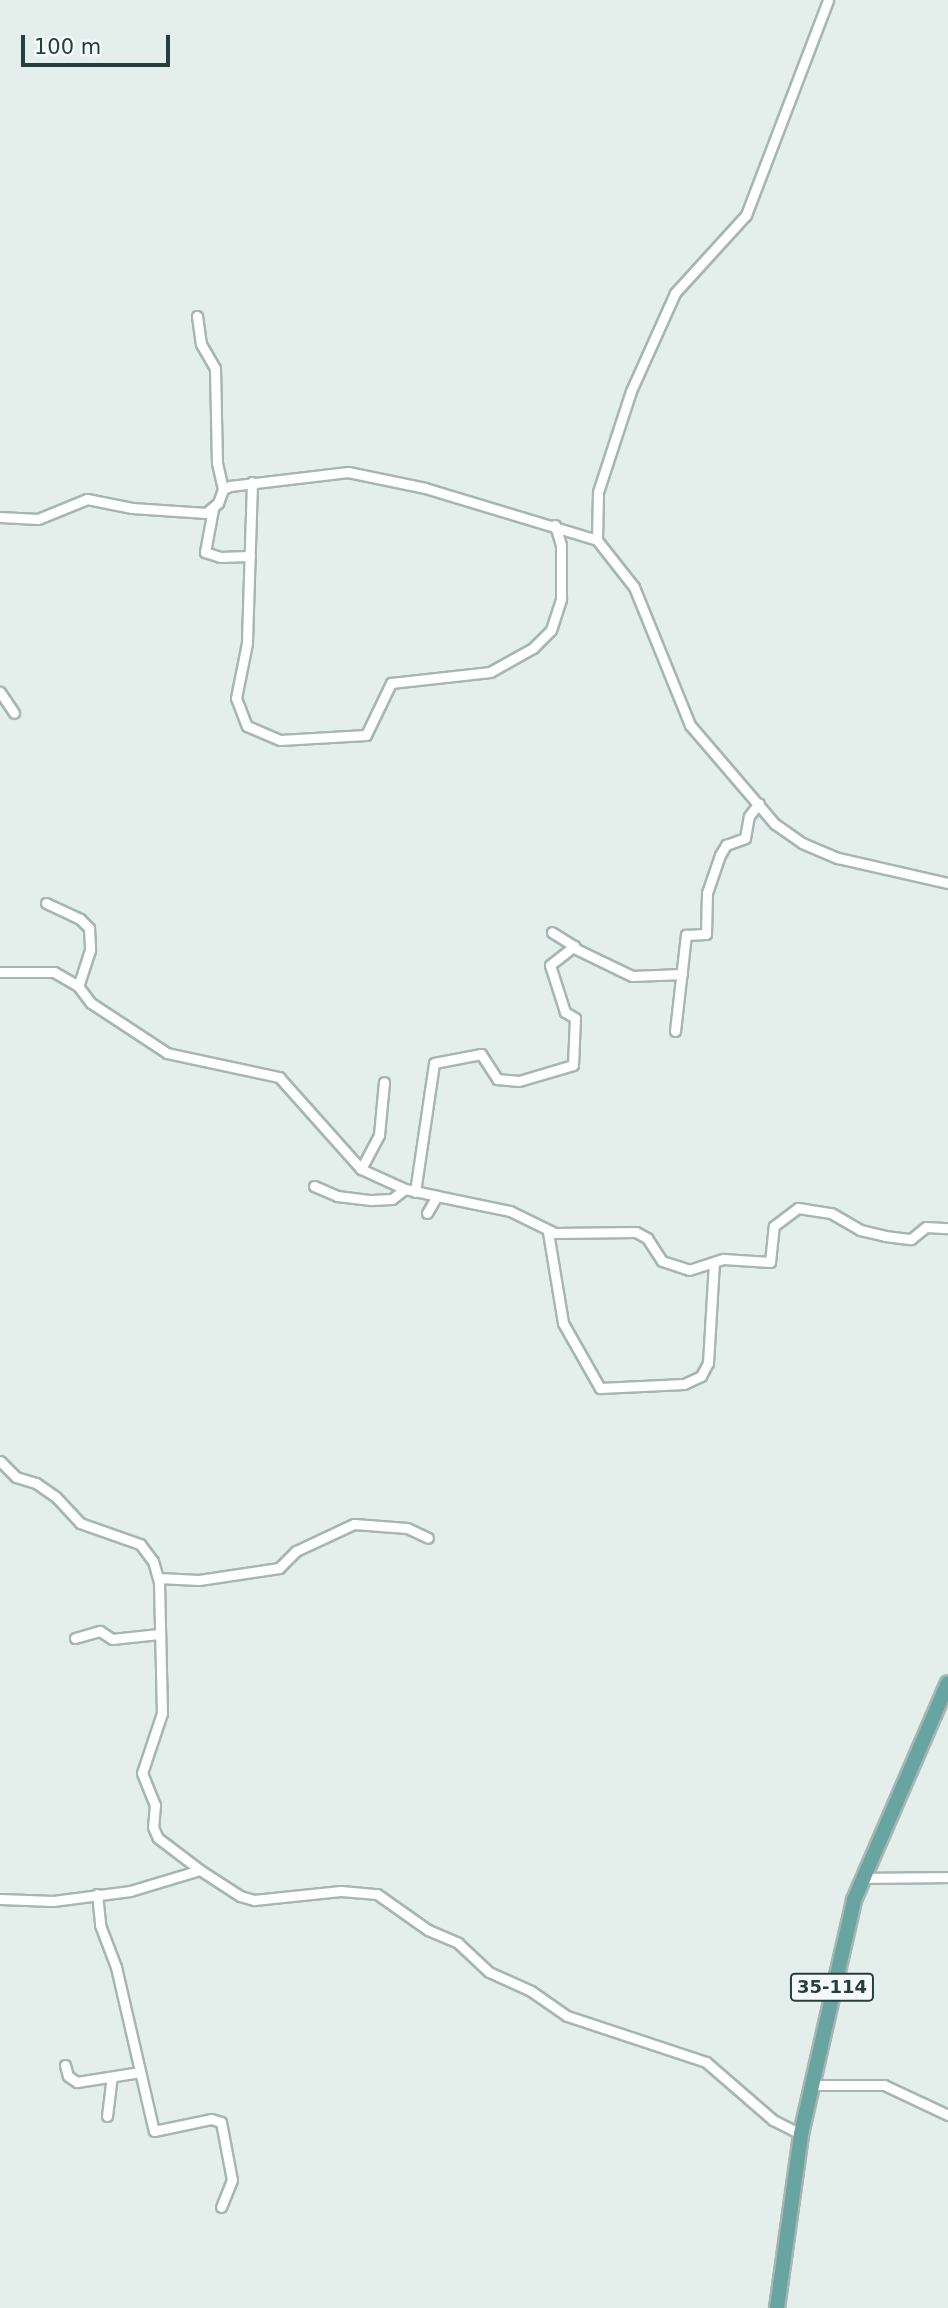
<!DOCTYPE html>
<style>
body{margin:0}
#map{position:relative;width:948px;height:2308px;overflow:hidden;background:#e4eeeb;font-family:"DejaVu Sans",sans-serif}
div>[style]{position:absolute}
.roads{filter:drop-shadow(2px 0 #a6b6b4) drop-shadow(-2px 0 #a6b6b4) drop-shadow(0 2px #a6b6b4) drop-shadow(0 -2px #a6b6b4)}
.minor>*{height:9px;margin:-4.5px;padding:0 4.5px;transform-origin:4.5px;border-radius:4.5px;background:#fff}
.primary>*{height:14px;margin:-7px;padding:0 7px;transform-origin:7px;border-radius:7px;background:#68a4a0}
span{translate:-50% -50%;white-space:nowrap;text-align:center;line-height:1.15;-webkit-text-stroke:6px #f5faf8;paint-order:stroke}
.shield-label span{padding:2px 5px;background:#f5faf8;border:2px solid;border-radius:5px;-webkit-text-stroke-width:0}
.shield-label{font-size:18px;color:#23403e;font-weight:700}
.scale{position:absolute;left:21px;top:35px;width:149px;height:32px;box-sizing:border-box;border:4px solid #23403e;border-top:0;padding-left:9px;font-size:21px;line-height:24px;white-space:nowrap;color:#23403e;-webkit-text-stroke:5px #f5faf8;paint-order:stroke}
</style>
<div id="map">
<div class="roads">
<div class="minor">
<div style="left:197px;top:316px;width:28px;rotate:82deg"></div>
<div style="left:201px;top:344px;width:28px;rotate:60deg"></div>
<div style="left:215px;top:368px;width:95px;rotate:88.8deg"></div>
<div style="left:217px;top:463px;width:27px;rotate:77deg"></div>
<div style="left:252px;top:482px;width:161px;rotate:91.8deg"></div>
<div style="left:247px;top:643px;width:56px;rotate:101.3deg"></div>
<div style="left:236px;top:698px;width:30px;rotate:69deg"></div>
<div style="left:247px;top:726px;width:36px;rotate:23deg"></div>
<div style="left:280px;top:740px;width:86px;rotate:-3.3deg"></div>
<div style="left:366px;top:735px;width:58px;rotate:-64.3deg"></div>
<div style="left:391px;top:683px;width:100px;rotate:-6.3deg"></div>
<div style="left:490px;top:672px;width:49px;rotate:-29.2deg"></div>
<div style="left:533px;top:648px;width:25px;rotate:-45deg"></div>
<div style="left:551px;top:630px;width:33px;rotate:-72deg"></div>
<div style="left:561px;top:599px;width:54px;rotate:-90deg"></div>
<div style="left:561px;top:545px;width:21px;rotate:-107deg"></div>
<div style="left:213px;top:509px;width:44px;rotate:100.5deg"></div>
<div style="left:205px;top:552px;width:16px;rotate:18deg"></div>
<div style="left:220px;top:557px;width:30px;rotate:-2deg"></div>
<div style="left:0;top:517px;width:38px;rotate:3deg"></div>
<div style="left:38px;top:519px;width:53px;rotate:-22.2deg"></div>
<div style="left:87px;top:499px;width:46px;rotate:11.3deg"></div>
<div style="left:132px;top:508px;width:74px;rotate:3.9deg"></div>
<div style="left:206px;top:513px;width:16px;rotate:-40deg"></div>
<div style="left:218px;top:503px;width:15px;rotate:-70deg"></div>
<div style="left:223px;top:489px;width:8px;rotate:-23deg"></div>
<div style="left:230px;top:486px;width:119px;rotate:-6.8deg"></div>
<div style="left:348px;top:472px;width:79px;rotate:11.7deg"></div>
<div style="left:425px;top:488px;width:180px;rotate:16.8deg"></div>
<div style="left:597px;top:540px;width:60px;rotate:51.8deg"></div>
<div style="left:634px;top:587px;width:149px;rotate:67.9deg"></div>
<div style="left:690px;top:725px;width:130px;rotate:49.4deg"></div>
<div style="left:775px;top:824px;width:33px;rotate:35deg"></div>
<div style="left:802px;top:843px;width:39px;rotate:23deg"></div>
<div style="left:838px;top:858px;width:113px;rotate:12.8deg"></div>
<div style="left:597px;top:540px;width:48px;rotate:-88.8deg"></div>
<div style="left:598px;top:492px;width:106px;rotate:-71.9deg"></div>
<div style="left:631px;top:391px;width:107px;rotate:-65.8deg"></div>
<div style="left:675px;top:293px;width:105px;rotate:-47.7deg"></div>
<div style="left:746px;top:215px;width:230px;rotate:-69.1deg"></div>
<div style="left:0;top:692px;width:25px;rotate:56deg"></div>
<div style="left:46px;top:903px;width:38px;rotate:25deg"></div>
<div style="left:80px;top:919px;width:13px;rotate:45deg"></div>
<div style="left:89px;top:928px;width:22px;rotate:87deg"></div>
<div style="left:90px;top:950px;width:38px;rotate:108deg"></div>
<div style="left:78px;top:986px;width:21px;rotate:53deg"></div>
<div style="left:91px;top:1003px;width:91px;rotate:33.3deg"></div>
<div style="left:167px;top:1053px;width:115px;rotate:12.1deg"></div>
<div style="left:279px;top:1077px;width:123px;rotate:48.3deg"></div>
<div style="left:361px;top:1169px;width:48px;rotate:24.4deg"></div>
<div style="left:405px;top:1189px;width:33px;rotate:12deg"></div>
<div style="left:574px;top:948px;width:64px;rotate:25.8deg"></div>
<div style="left:632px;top:976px;width:50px;rotate:-2.3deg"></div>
<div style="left:0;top:972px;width:54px"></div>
<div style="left:54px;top:972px;width:28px;rotate:30deg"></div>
<div style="left:675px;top:1031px;width:97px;rotate:-83.5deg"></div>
<div style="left:686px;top:935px;width:20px;rotate:-3deg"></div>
<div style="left:706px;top:934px;width:41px;rotate:-88.6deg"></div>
<div style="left:707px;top:893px;width:40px;rotate:-71.1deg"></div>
<div style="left:720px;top:855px;width:12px;rotate:-59deg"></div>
<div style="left:726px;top:845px;width:20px;rotate:-20deg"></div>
<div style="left:745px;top:838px;width:22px;rotate:-80deg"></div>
<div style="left:749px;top:816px;width:16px;rotate:-52deg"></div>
<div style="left:361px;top:1169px;width:38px;rotate:-62deg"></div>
<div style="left:379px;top:1135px;width:53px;rotate:-84.6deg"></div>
<div style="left:314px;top:1186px;width:25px;rotate:23deg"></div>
<div style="left:337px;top:1196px;width:34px;rotate:7deg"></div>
<div style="left:371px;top:1200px;width:21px;rotate:-3deg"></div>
<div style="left:392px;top:1199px;width:16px;rotate:-38deg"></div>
<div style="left:415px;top:1192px;width:130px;rotate:-81.6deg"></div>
<div style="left:434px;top:1063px;width:48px;rotate:-10.8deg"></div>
<div style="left:481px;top:1054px;width:30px;rotate:57deg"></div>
<div style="left:497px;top:1079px;width:22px;rotate:5deg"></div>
<div style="left:519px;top:1081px;width:56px;rotate:-16.5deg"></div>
<div style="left:573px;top:1065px;width:47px;rotate:-87.6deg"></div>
<div style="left:575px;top:1018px;width:12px;rotate:-149deg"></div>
<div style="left:565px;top:1012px;width:49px;rotate:-107.7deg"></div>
<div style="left:550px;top:965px;width:31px;rotate:-38deg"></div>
<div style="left:574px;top:946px;width:26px;rotate:-148deg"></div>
<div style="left:427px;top:1213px;width:20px;rotate:-60deg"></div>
<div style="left:437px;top:1196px;width:75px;rotate:11.6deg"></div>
<div style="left:510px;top:1211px;width:50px;rotate:26.1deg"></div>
<div style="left:555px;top:1233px;width:81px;rotate:-0.7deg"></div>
<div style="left:636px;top:1232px;width:13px;rotate:29deg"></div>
<div style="left:647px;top:1238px;width:27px;rotate:57deg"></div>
<div style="left:662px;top:1261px;width:28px;rotate:18deg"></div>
<div style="left:689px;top:1270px;width:36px;rotate:-18deg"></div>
<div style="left:723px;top:1259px;width:47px;rotate:3.7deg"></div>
<div style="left:770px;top:1262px;width:36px;rotate:-84deg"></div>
<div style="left:774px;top:1226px;width:30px;rotate:-37deg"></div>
<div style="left:798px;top:1208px;width:33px;rotate:9deg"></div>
<div style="left:831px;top:1213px;width:34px;rotate:30deg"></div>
<div style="left:860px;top:1230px;width:26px;rotate:13deg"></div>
<div style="left:885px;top:1236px;width:26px;rotate:7deg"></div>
<div style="left:911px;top:1239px;width:19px;rotate:-39deg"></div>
<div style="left:926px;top:1227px;width:22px;rotate:3deg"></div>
<div style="left:548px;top:1232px;width:92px;rotate:80.6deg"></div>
<div style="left:563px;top:1323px;width:75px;rotate:60.4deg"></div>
<div style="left:600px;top:1388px;width:84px;rotate:-2.7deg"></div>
<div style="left:684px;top:1384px;width:19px;rotate:-25deg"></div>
<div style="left:701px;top:1376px;width:15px;rotate:-62deg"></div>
<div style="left:708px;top:1363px;width:101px;rotate:-86.6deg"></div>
<div style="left:0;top:1461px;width:23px;rotate:45deg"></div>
<div style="left:16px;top:1477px;width:21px;rotate:17deg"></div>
<div style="left:36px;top:1483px;width:24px;rotate:35deg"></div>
<div style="left:56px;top:1497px;width:35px;rotate:47deg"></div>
<div style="left:80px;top:1523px;width:64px;rotate:19.3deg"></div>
<div style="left:140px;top:1544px;width:21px;rotate:53deg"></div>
<div style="left:153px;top:1561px;width:22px;rotate:74deg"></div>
<div style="left:159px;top:1582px;width:131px;rotate:88.7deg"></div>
<div style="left:162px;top:1713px;width:63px;rotate:108.4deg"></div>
<div style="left:142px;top:1773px;width:35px;rotate:68deg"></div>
<div style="left:155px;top:1805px;width:22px;rotate:95deg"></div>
<div style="left:153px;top:1827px;width:12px;rotate:66deg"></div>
<div style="left:158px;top:1838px;width:53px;rotate:37.3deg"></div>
<div style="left:158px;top:1578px;width:41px;rotate:2.8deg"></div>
<div style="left:199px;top:1580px;width:81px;rotate:-8.5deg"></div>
<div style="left:279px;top:1568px;width:24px;rotate:-45deg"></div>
<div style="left:296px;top:1551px;width:64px;rotate:-25deg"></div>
<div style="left:354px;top:1524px;width:53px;rotate:4.3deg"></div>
<div style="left:407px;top:1528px;width:23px;rotate:25deg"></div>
<div style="left:75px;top:1638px;width:26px;rotate:-16deg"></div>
<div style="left:100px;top:1631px;width:14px;rotate:34deg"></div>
<div style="left:112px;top:1639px;width:47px;rotate:-6.1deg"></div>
<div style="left:863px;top:1878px;width:85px;rotate:-0.7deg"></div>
<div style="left:97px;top:1894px;width:31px;rotate:84deg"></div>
<div style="left:100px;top:1925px;width:45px;rotate:69.1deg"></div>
<div style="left:116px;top:1967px;width:168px;rotate:77deg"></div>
<div style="left:154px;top:2131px;width:58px;rotate:-11.9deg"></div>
<div style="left:211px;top:2119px;width:10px;rotate:17deg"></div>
<div style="left:221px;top:2122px;width:59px;rotate:79.3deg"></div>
<div style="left:232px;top:2180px;width:29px;rotate:112deg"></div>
<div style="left:0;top:1899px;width:53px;rotate:2.2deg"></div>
<div style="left:53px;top:1901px;width:78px;rotate:-7.4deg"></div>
<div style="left:130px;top:1891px;width:73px;rotate:-16.7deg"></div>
<div style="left:200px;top:1870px;width:48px;rotate:33deg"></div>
<div style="left:240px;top:1896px;width:15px;rotate:16deg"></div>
<div style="left:254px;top:1900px;width:87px;rotate:-5.9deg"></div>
<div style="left:341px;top:1891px;width:36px;rotate:5deg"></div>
<div style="left:377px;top:1894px;width:62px;rotate:35.2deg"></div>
<div style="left:428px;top:1930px;width:33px;rotate:23deg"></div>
<div style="left:458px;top:1943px;width:42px;rotate:43.1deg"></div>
<div style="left:489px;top:1972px;width:46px;rotate:24.3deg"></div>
<div style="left:531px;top:1991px;width:44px;rotate:34.8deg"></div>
<div style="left:567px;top:2016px;width:146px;rotate:18.3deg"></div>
<div style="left:706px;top:2062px;width:89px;rotate:40.9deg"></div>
<div style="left:773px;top:2120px;width:31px;rotate:27deg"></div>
<div style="left:65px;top:2065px;width:11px;rotate:75deg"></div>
<div style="left:68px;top:2076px;width:11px;rotate:34deg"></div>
<div style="left:77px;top:2082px;width:64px;rotate:-9deg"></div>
<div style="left:811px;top:2085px;width:73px"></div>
<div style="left:884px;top:2085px;width:71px;rotate:25.1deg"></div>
<div style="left:107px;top:2116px;width:38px;rotate:-83deg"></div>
</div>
<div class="primary">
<div style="left:777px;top:2308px;width:176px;rotate:-82.1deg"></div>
<div style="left:801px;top:2134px;width:240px;rotate:-77.2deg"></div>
<div style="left:854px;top:1900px;width:236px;rotate:-66.6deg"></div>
</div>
</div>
<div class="shield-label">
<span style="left:832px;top:1987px">35-114</span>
</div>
<div class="scale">100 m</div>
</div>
